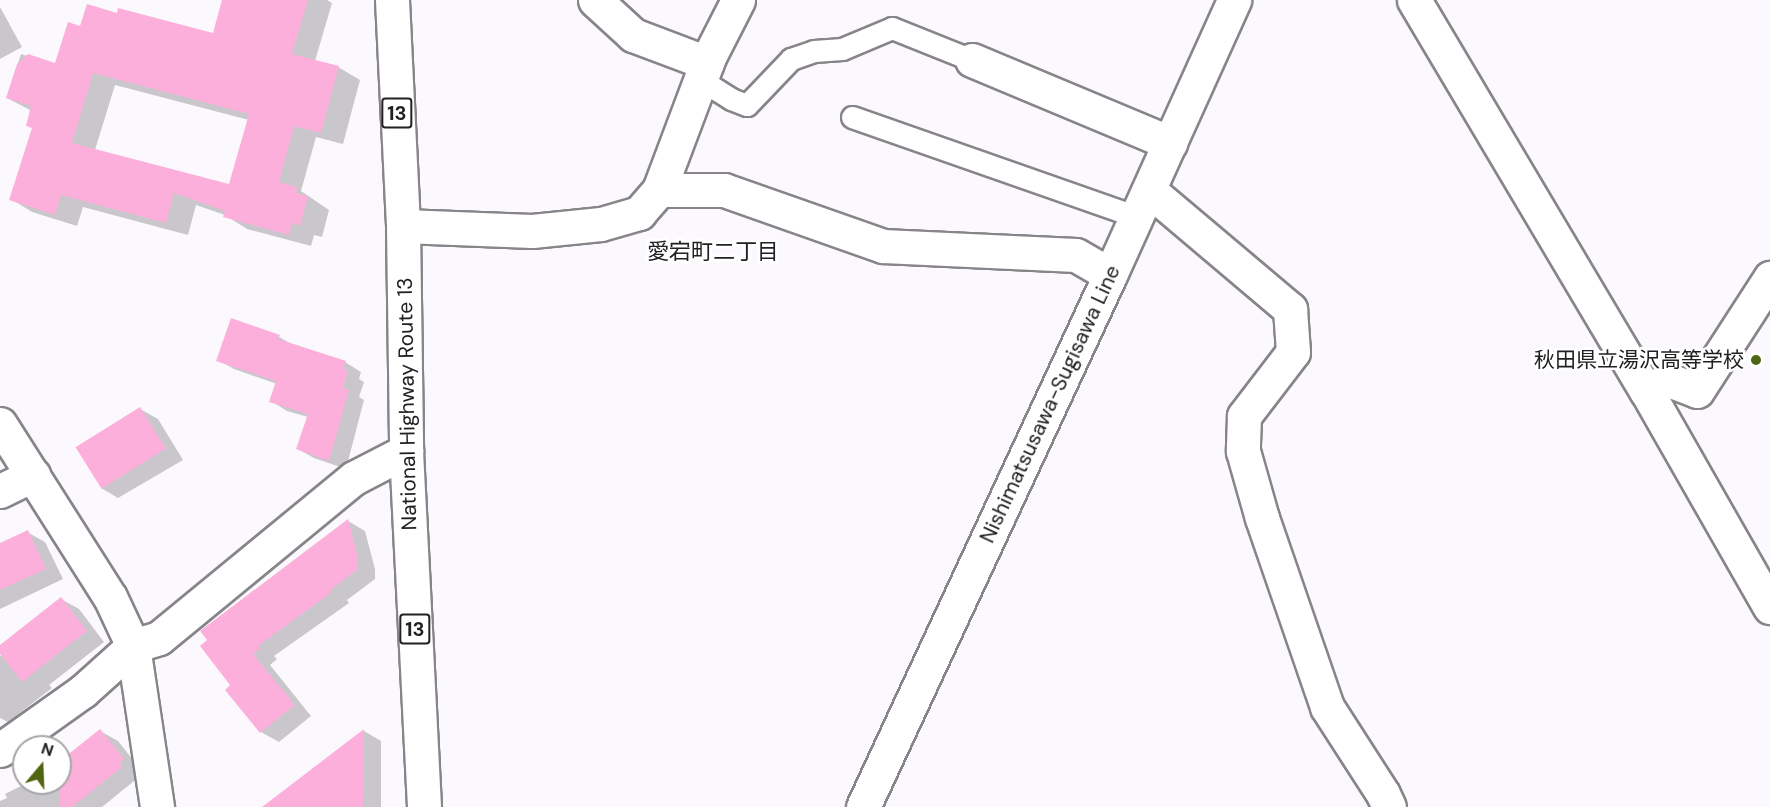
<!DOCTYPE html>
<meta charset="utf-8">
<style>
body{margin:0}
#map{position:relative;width:1770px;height:807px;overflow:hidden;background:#fcf9fe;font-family:"DM Sans","Noto Sans JP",sans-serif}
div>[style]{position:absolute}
.shadow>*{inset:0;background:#0003}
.building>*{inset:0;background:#fcafda;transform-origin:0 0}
.roads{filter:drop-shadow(2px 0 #878589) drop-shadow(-2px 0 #878589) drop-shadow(0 2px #878589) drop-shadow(0 -2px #878589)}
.lane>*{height:21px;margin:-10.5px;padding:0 10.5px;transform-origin:10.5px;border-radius:10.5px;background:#fff}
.street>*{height:33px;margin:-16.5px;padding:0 16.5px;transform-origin:16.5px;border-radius:16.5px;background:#fff}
.secondary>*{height:33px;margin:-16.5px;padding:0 16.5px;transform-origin:16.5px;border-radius:16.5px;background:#fff}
.highway>*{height:33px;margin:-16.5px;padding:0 16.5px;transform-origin:16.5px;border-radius:16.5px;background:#fff}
.dots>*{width:16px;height:16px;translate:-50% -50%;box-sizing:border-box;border:3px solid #fff;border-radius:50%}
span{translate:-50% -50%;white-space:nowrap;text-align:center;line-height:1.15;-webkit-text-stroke:5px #fff;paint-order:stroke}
.shield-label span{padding:2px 4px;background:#fff;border:2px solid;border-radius:4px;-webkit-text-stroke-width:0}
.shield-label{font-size:20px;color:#212022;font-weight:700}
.poi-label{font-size:21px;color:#212022}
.right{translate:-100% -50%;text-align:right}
.street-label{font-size:21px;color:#212022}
.neighbourhood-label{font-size:22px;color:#212022}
.north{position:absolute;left:12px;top:735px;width:60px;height:60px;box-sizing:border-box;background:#fff;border:2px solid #a6a6a7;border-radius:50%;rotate:19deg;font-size:16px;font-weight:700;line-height:24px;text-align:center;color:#212022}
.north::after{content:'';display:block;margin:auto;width:21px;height:27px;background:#506511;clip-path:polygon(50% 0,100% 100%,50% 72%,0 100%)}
</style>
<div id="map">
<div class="shadow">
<div style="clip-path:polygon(evenodd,223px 0,327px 0,332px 3px,315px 61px,338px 67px,360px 80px,343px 144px,316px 137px,301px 191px,329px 210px,322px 237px,314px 235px,311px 246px,247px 229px,225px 215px,196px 205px,188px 235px,83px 207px,77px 226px,32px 212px,11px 199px,33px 128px,32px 111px,7px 98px,21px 54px,56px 65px,81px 28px,130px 19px,214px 35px,223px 0,115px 85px,249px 120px,230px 186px,95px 150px,115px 85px)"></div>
<div style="clip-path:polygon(0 7px,22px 47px,0 59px)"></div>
<div style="clip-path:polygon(232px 320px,279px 337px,297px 347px,345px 362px,361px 372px,359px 379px,364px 382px,359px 397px,364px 400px,346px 469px,314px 458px,298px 449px,308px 417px,287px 411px,271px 401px,277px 384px,234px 369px,218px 360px)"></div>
<div style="clip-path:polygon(140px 409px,158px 419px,183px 460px,118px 498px,101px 488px)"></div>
<div style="clip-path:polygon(348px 521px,365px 531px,375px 569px,375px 579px,347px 600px,349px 603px,274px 656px,277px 659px,270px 665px,311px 716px,279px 742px,261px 732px,227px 690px,232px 686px,202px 646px)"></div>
<div style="clip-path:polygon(27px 532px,45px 542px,63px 579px,0 609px,0 545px)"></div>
<div style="clip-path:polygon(61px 599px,79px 609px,104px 642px,49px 685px,52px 688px,8px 722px,0 718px,0 656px,9px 652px)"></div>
<div style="clip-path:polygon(100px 731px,118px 741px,141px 770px,139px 777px,102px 807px,0 807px,0 801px,7px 798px,5px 794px,27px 783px,60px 783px,60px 763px)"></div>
<div style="clip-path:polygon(364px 731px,381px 741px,381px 807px,281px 807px)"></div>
</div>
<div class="building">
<div style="clip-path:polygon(evenodd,222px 0,308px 0,292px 54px,339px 66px,321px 133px,294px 126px,279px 182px,297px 187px,296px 193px,308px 196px,300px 226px,292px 223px,289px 235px,223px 217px,225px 211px,174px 193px,166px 223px,61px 195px,55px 215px,9px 200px,32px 128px,26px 126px,31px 106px,6px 98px,17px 64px,28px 54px,55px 63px,68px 22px,80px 26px,87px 4px,117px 13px,118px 8px,213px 33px,222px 0,93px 73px,249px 114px,229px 184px,72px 143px,93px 73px)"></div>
<div style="clip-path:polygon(231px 318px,280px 335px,278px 339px,346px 361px,343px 369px,348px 371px,343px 388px,349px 390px,329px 461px,296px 449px,308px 414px,269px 402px,276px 381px,216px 361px)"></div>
<div style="left:140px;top:407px;width:49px;height:76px;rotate:58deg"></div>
<div style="clip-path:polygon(348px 519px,358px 558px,358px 569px,330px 590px,332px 592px,258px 646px,260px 649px,253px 654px,295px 705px,260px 733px,225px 690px,230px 685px,200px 646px,207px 640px,200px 631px)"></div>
<div style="clip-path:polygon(28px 530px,46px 569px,0 590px,0 543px)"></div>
<div style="clip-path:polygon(61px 597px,87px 631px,22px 682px,0 654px,0 645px)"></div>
<div style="clip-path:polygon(100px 729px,124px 759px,120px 763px,122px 767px,72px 807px,60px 807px,60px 761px)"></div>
<div style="clip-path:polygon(364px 729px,363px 807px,262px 807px)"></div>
</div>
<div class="roads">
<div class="lane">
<div style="left:701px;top:80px;width:36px;rotate:32deg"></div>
<div style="left:731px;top:99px;width:17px;rotate:21deg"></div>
<div style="left:747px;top:105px;width:64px;rotate:-46.3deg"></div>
<div style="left:791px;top:59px;width:24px;rotate:-19deg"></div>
<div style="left:814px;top:51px;width:28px;rotate:-4deg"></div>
<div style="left:842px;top:49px;width:54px;rotate:-22.8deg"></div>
<div style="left:892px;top:28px;width:86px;rotate:21.8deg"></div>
<div style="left:852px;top:117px;width:302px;rotate:19.3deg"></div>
</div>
<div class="street">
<div style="left:595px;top:0;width:52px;rotate:42.6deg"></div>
<div style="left:633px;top:35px;width:79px;rotate:20.7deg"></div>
<div style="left:1414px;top:0;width:454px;rotate:59.3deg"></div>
<div style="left:1646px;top:390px;width:250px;rotate:60.3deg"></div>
<div style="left:972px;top:60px;width:215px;rotate:22.7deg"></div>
<div style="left:659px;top:190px;width:65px"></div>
<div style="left:724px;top:190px;width:169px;rotate:19.4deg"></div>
<div style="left:883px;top:246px;width:193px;rotate:2.7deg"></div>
<div style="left:1076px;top:255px;width:39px;rotate:30deg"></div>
<div style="left:1149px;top:190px;width:185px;rotate:40.2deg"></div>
<div style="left:1290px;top:309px;width:43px;rotate:86deg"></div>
<div style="left:1293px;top:352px;width:81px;rotate:127.4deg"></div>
<div style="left:1244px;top:416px;width:35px;rotate:92deg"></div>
<div style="left:1243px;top:451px;width:70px;rotate:74.2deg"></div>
<div style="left:1262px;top:518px;width:200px;rotate:71deg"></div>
<div style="left:1327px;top:707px;width:103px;rotate:57.2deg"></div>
<div style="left:1383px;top:794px;width:14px;rotate:65deg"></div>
<div style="left:403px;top:226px;width:129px;rotate:2.2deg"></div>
<div style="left:532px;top:231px;width:69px;rotate:-5.8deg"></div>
<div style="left:601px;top:224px;width:40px;rotate:-16deg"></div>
<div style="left:639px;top:213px;width:30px;rotate:-49deg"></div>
<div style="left:659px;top:190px;width:142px;rotate:-69.4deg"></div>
<div style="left:709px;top:57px;width:64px;rotate:-63deg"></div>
<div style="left:1646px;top:390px;width:25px;rotate:-23deg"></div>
<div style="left:1669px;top:380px;width:30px;rotate:21deg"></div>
<div style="left:1697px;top:391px;width:135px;rotate:-57.1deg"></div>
<div style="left:0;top:424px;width:205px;rotate:57.6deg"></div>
<div style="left:110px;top:597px;width:54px;rotate:64.9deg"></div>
<div style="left:133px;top:646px;width:27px;rotate:-17deg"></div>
<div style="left:159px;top:638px;width:252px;rotate:-39.4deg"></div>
<div style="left:354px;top:478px;width:59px;rotate:-27.4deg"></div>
<div style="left:0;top:491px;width:37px;rotate:-26deg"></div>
<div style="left:133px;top:646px;width:163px;rotate:81.5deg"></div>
<div style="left:0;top:750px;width:102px;rotate:-35.4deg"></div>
<div style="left:83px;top:691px;width:67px;rotate:-42deg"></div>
</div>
<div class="secondary">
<div style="left:863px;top:807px;width:587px;rotate:-65.1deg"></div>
<div style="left:1110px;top:275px;width:302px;rotate:-65.7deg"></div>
</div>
<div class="highway">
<div style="left:392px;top:0;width:226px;rotate:87.2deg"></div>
<div style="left:403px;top:226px;width:225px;rotate:89.2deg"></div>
<div style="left:406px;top:451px;width:356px;rotate:87.1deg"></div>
</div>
</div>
<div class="dots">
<div style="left:1756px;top:360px;background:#506511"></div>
</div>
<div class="shield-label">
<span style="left:397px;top:113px">13</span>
<span style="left:415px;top:629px">13</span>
</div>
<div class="poi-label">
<span class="right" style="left:1744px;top:360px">秋田県立湯沢高等学校</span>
</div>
<div class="street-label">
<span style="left:407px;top:404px;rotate:-91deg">National Highway Route 13</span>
<span style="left:1050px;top:404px;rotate:-65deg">Nishimatsusawa-Sugisawa Line</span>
</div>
<div class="neighbourhood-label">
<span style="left:713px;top:252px">愛宕町二丁目</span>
</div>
<div class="north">N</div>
</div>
